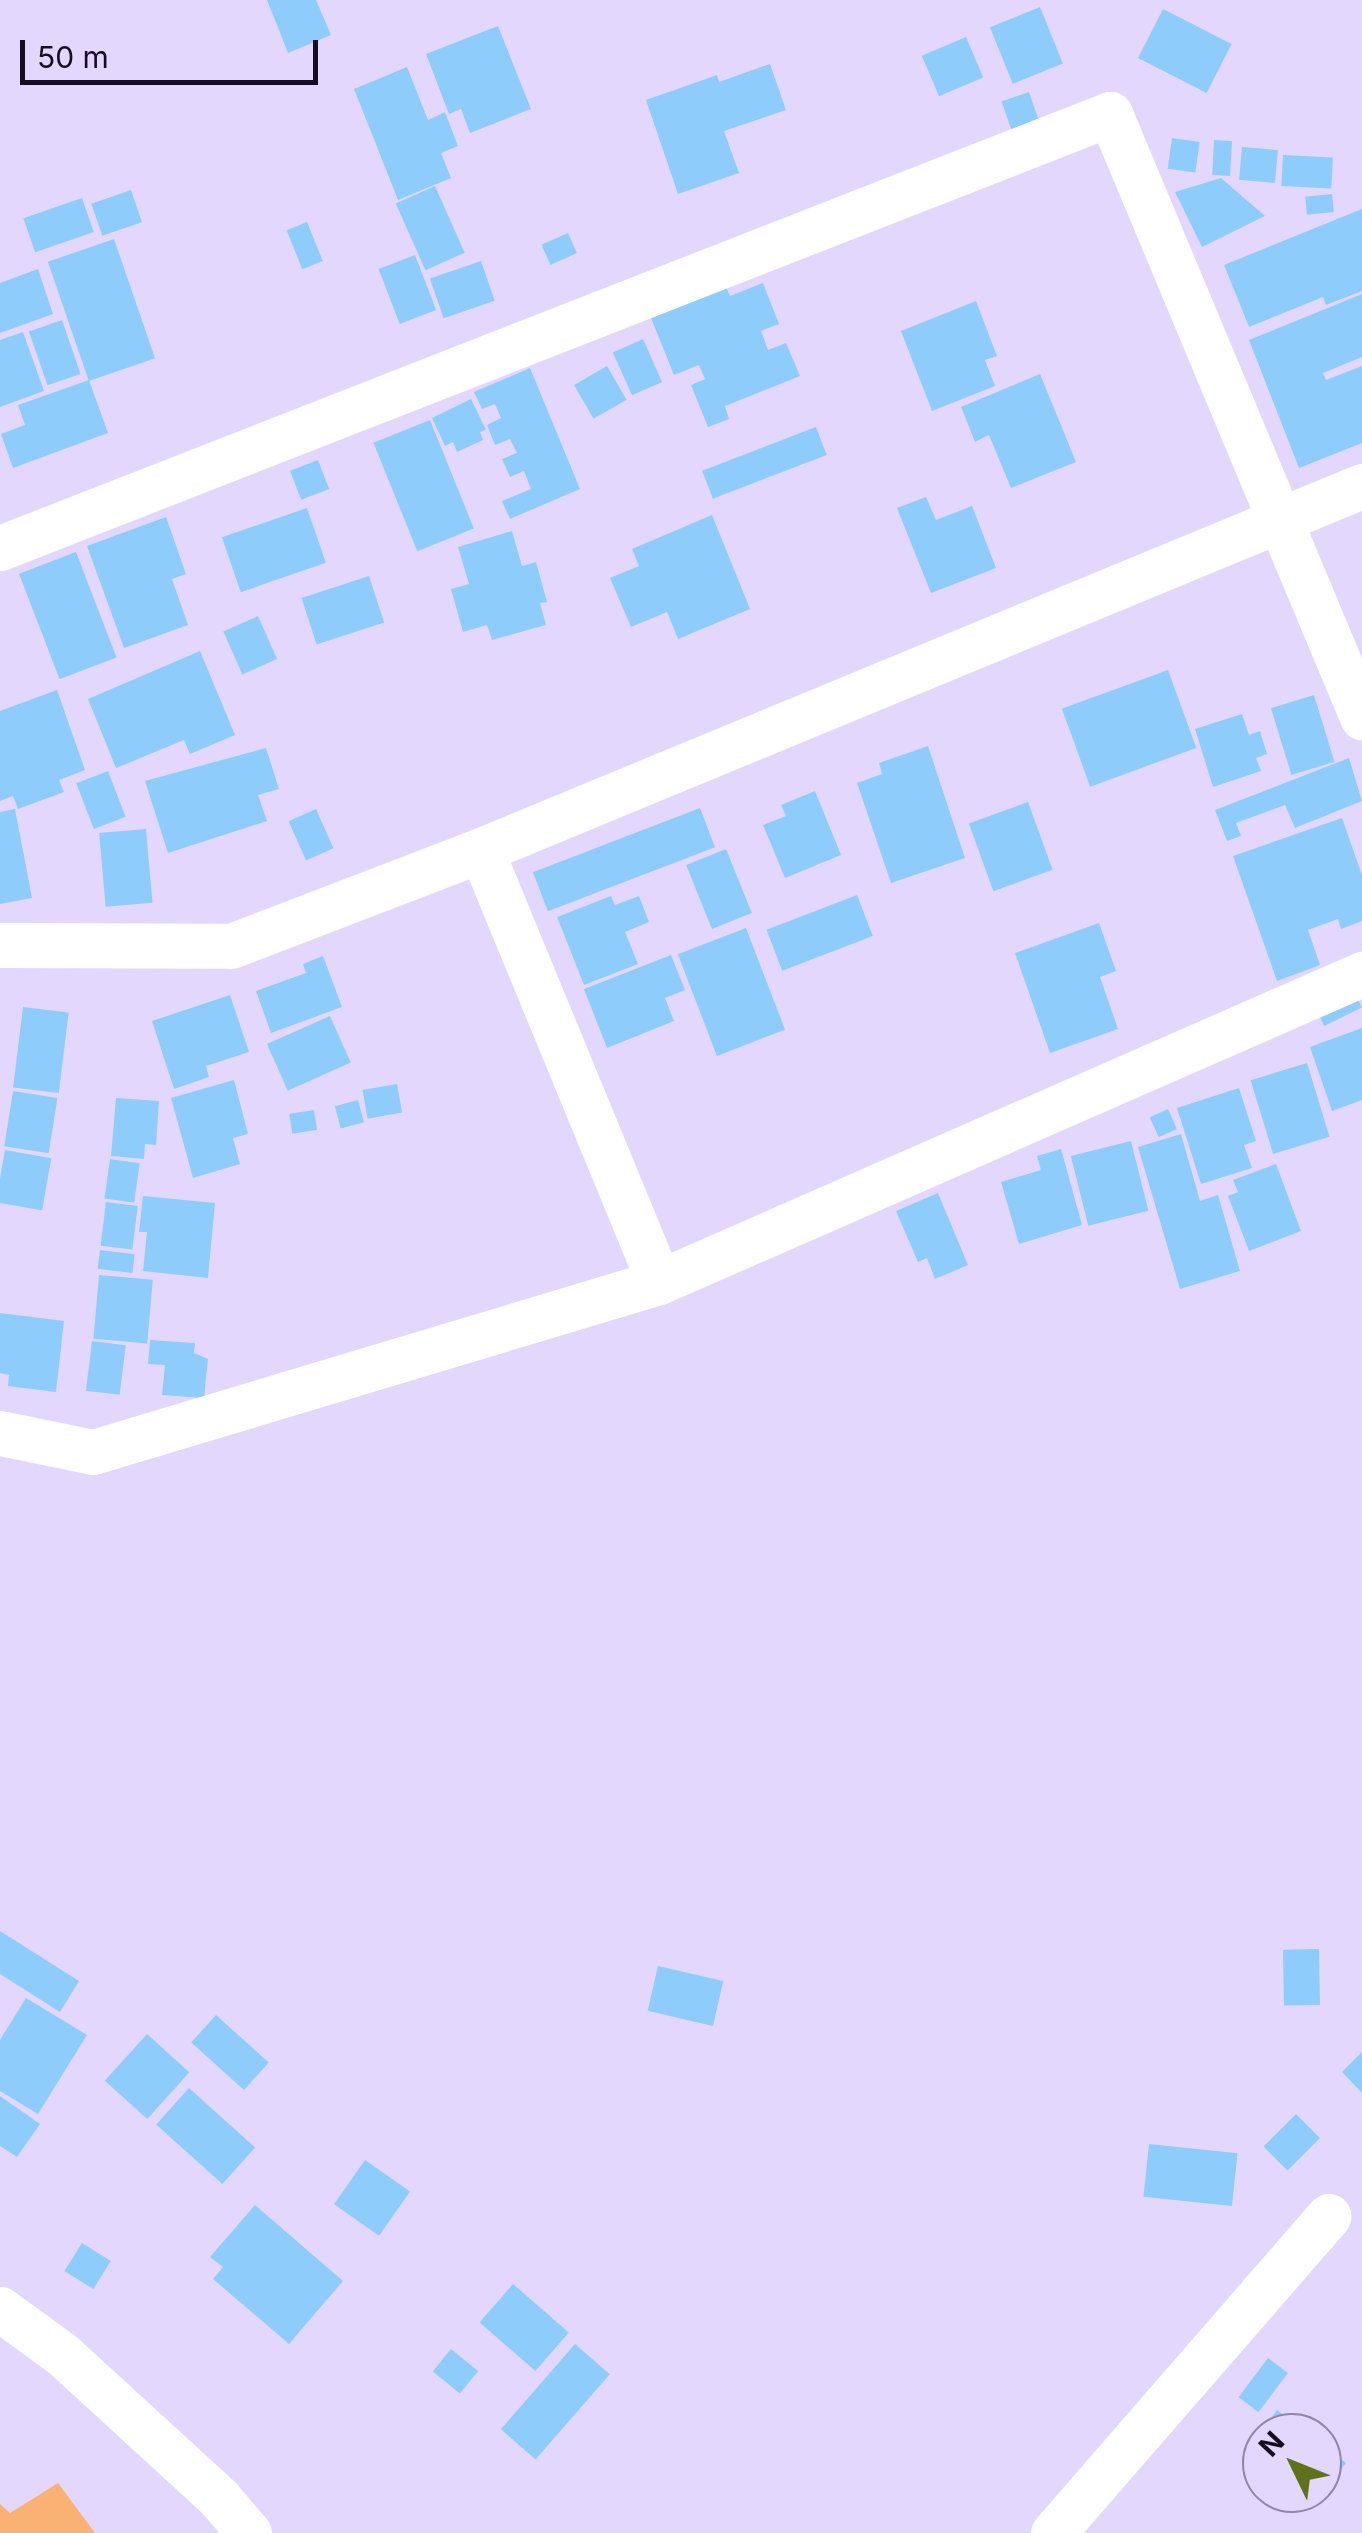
<!DOCTYPE html>
<style>
body{margin:0}
#map{position:relative;width:1362px;height:2533px;overflow:hidden;background:#e4d7fd;font-family:Inter,sans-serif}
div>[style]{position:absolute}
.green>*{inset:0;background:#f9b174}
.building>*{inset:0;background:#8ecdfb;transform-origin:0 0}
.minor>*{height:45px;margin:-22.5px;padding:0 22.5px;transform-origin:22.5px;border-radius:22.5px;background:#fff}
span{translate:-50% -50%;white-space:nowrap;text-align:center;line-height:1.15;-webkit-text-stroke:8px #e4d7fd;paint-order:stroke}
.north{position:absolute;left:1242px;top:2413px;width:100px;height:100px;box-sizing:border-box;background:#e4d7fd;border:2px solid #9186a5;border-radius:50%;rotate:313deg;font-size:28px;font-weight:700;line-height:40px;text-align:center;color:#150d22}
.north::after{content:'';display:block;margin:auto;width:35px;height:45px;background:#60711e;clip-path:polygon(50% 0,100% 100%,50% 72%,0 100%)}
.scale{position:absolute;left:20px;top:40px;width:298px;height:45px;box-sizing:border-box;border:5px solid #150d22;border-top:0;padding-left:12px;font-size:30px;line-height:35px;white-space:nowrap;color:#150d22;-webkit-text-stroke:8px #e4d7fd;paint-order:stroke}
</style>
<div id="map">
<div class="green">
<div style="clip-path:polygon(58px 2483px,95px 2533px,0 2533px,0 2504px,10px 2513px)"></div>
</div>
<div class="building">
<div style="clip-path:polygon(267px 0,316px 0,331px 35px,288px 53px)"></div>
<div style="left:1040px;top:7px;width:61px;height:54px;rotate:68deg"></div>
<div style="left:1163px;top:9px;width:77px;height:55px;rotate:27deg"></div>
<div style="clip-path:polygon(498px 26px,531px 109px,470px 133px,461px 109px,449px 114px,426px 54px)"></div>
<div style="left:966px;top:37px;width:44px;height:48px;rotate:67deg"></div>
<div style="clip-path:polygon(770px 64px,786px 110px,724px 131px,739px 173px,678px 194px,646px 100px,717px 75px,719px 82px)"></div>
<div style="clip-path:polygon(407px 67px,428px 120px,445px 112px,458px 146px,441px 153px,451px 178px,398px 200px,354px 89px)"></div>
<div style="left:1029px;top:92px;width:42px;height:29px;rotate:71deg"></div>
<div style="left:1172px;top:138px;width:28px;height:31px;rotate:8deg"></div>
<div style="left:1214px;top:140px;width:18px;height:35px;rotate:3deg"></div>
<div style="left:1242px;top:147px;width:36px;height:33px;rotate:5deg"></div>
<div style="left:1283px;top:155px;width:50px;height:31px;rotate:3deg"></div>
<div style="clip-path:polygon(1221px 178px,1265px 216px,1202px 247px,1175px 192px)"></div>
<div style="left:435px;top:186px;width:73px;height:43px;rotate:66deg"></div>
<div style="left:131px;top:190px;width:34px;height:42px;rotate:71deg"></div>
<div style="left:1332px;top:194px;width:18px;height:27px;rotate:84deg"></div>
<div style="left:82px;top:198px;width:36px;height:62px;rotate:71deg"></div>
<div style="clip-path:polygon(1362px 209px,1362px 291px,1326px 305px,1323px 297px,1249px 327px,1224px 265px)"></div>
<div style="left:307px;top:222px;width:42px;height:22px;rotate:68deg"></div>
<div style="left:568px;top:233px;width:22px;height:29px;rotate:66deg"></div>
<div style="left:114px;top:239px;width:126px;height:70px;rotate:71deg"></div>
<div style="left:415px;top:255px;width:59px;height:39px;rotate:69deg"></div>
<div style="left:481px;top:261px;width:42px;height:54px;rotate:71deg"></div>
<div style="clip-path:polygon(38px 269px,53px 314px,0 333px,0 283px)"></div>
<div style="clip-path:polygon(724px 282px,730px 296px,763px 283px,779px 324px,761px 331px,768px 350px,786px 343px,800px 376px,725px 406px,729px 419px,708px 427px,691px 385px,705px 379px,699px 365px,674px 375px,649px 313px)"></div>
<div style="clip-path:polygon(1362px 294px,1362px 357px,1323px 373px,1326px 380px,1362px 366px,1362px 443px,1299px 468px,1249px 340px)"></div>
<div style="clip-path:polygon(976px 301px,997px 356px,985px 360px,995px 386px,932px 411px,901px 331px)"></div>
<div style="left:62px;top:320px;width:57px;height:35px;rotate:71deg"></div>
<div style="clip-path:polygon(23px 332px,44px 391px,0 407px,0 340px)"></div>
<div style="left:643px;top:339px;width:47px;height:33px;rotate:66deg"></div>
<div style="left:607px;top:366px;width:39px;height:38px;rotate:60deg"></div>
<div style="clip-path:polygon(530px 368px,580px 489px,510px 519px,502px 501px,531px 489px,524px 471px,510px 477px,502px 459px,517px 453px,510px 439px,495px 445px,487px 425px,501px 418px,495px 404px,482px 409px,474px 392px)"></div>
<div style="clip-path:polygon(1040px 374px,1076px 462px,1011px 488px,989px 435px,975px 442px,961px 407px)"></div>
<div style="clip-path:polygon(89px 380px,108px 433px,13px 468px,1px 434px,25px 425px,18px 405px)"></div>
<div style="clip-path:polygon(471px 399px,486px 430px,480px 432px,483px 440px,457px 452px,453px 442px,445px 446px,432px 418px)"></div>
<div style="left:430px;top:420px;width:117px;height:61px;rotate:68deg"></div>
<div style="left:816px;top:427px;width:30px;height:122px;rotate:69deg"></div>
<div style="left:318px;top:460px;width:31px;height:30px;rotate:69deg"></div>
<div style="clip-path:polygon(926px 497px,936px 520px,972px 506px,996px 568px,931px 593px,897px 508px)"></div>
<div style="left:307px;top:508px;width:58px;height:90px;rotate:71deg"></div>
<div style="clip-path:polygon(712px 515px,750px 609px,678px 639px,667px 612px,631px 627px,610px 578px,639px 566px,632px 549px)"></div>
<div style="clip-path:polygon(166px 517px,186px 574px,172px 579px,188px 625px,124px 648px,87px 546px)"></div>
<div style="clip-path:polygon(512px 531px,522px 566px,536px 562px,547px 602px,540px 603px,546px 625px,492px 640px,487px 625px,463px 632px,451px 589px,469px 584px,458px 547px)"></div>
<div style="left:76px;top:552px;width:113px;height:61px;rotate:69deg"></div>
<div style="left:369px;top:576px;width:49px;height:71px;rotate:72deg"></div>
<div style="left:258px;top:616px;width:47px;height:38px;rotate:66deg"></div>
<div style="clip-path:polygon(200px 651px,235px 735px,190px 754px,184px 740px,116px 768px,88px 699px)"></div>
<div style="left:1168px;top:670px;width:83px;height:113px;rotate:70deg"></div>
<div style="clip-path:polygon(57px 690px,85px 770px,59px 780px,64px 792px,18px 809px,13px 796px,0 801px,0 711px)"></div>
<div style="left:1314px;top:695px;width:70px;height:45px;rotate:73deg"></div>
<div style="clip-path:polygon(1242px 714px,1249px 735px,1260px 731px,1267px 754px,1256px 758px,1261px 771px,1213px 787px,1195px 729px)"></div>
<div style="clip-path:polygon(928px 746px,965px 858px,891px 883px,857px 783px,882px 774px,879px 763px)"></div>
<div style="clip-path:polygon(266px 748px,279px 789px,258px 795px,267px 821px,168px 853px,145px 781px)"></div>
<div style="clip-path:polygon(1349px 758px,1362px 801px,1295px 828px,1285px 805px,1236px 823px,1241px 836px,1227px 841px,1215px 810px)"></div>
<div style="left:108px;top:771px;width:49px;height:34px;rotate:69deg"></div>
<div style="clip-path:polygon(815px 791px,841px 855px,785px 878px,763px 825px,786px 816px,781px 805px)"></div>
<div style="left:1028px;top:802px;width:72px;height:63px;rotate:70deg"></div>
<div style="left:700px;top:808px;width:42px;height:179px;rotate:69deg"></div>
<div style="clip-path:polygon(15px 809px,32px 898px,0 904px,0 812px)"></div>
<div style="left:316px;top:809px;width:43px;height:30px;rotate:66deg"></div>
<div style="clip-path:polygon(1342px 818px,1362px 875px,1362px 921px,1341px 929px,1338px 919px,1308px 930px,1320px 965px,1277px 981px,1233px 856px)"></div>
<div style="left:146px;top:829px;width:74px;height:47px;rotate:85deg"></div>
<div style="left:726px;top:849px;width:69px;height:43px;rotate:68deg"></div>
<div style="left:857px;top:895px;width:44px;height:97px;rotate:69deg"></div>
<div style="clip-path:polygon(611px 896px,615px 905px,639px 896px,649px 922px,625px 932px,638px 964px,584px 985px,557px 917px)"></div>
<div style="clip-path:polygon(1099px 923px,1116px 971px,1100px 977px,1118px 1029px,1050px 1053px,1015px 953px)"></div>
<div style="left:746px;top:928px;width:109px;height:73px;rotate:69deg"></div>
<div style="clip-path:polygon(671px 955px,685px 990px,665px 998px,674px 1021px,607px 1048px,584px 989px)"></div>
<div style="clip-path:polygon(323px 956px,342px 1007px,271px 1033px,256px 991px,306px 973px,303px 964px)"></div>
<div style="left:1351px;top:985px;width:25px;height:42px;rotate:64deg"></div>
<div style="clip-path:polygon(230px 995px,249px 1052px,206px 1066px,209px 1077px,174px 1089px,152px 1021px)"></div>
<div style="left:23px;top:1007px;width:46px;height:81px;rotate:7deg"></div>
<div style="left:330px;top:1016px;width:51px;height:69px;rotate:66deg"></div>
<div style="clip-path:polygon(1362px 1028px,1362px 1100px,1332px 1111px,1310px 1047px)"></div>
<div style="left:1307px;top:1063px;width:77px;height:59px;rotate:73deg"></div>
<div style="clip-path:polygon(234px 1080px,248px 1134px,233px 1138px,240px 1164px,193px 1178px,171px 1098px)"></div>
<div style="left:397px;top:1084px;width:29px;height:35px;rotate:80deg"></div>
<div style="clip-path:polygon(1239px 1088px,1256px 1141px,1244px 1145px,1252px 1168px,1201px 1184px,1177px 1108px)"></div>
<div style="left:13px;top:1091px;width:45px;height:56px;rotate:9deg"></div>
<div style="clip-path:polygon(116px 1098px,159px 1101px,156px 1145px,145px 1144px,144px 1159px,111px 1156px)"></div>
<div style="left:358px;top:1100px;width:23px;height:24px;rotate:75deg"></div>
<div style="left:1168px;top:1109px;width:22px;height:20px;rotate:66deg"></div>
<div style="left:314px;top:1110px;width:20px;height:25px;rotate:81deg"></div>
<div style="clip-path:polygon(1181px 1134px,1200px 1201px,1218px 1195px,1240px 1271px,1180px 1289px,1138px 1147px)"></div>
<div style="left:1131px;top:1141px;width:72px;height:62px;rotate:76deg"></div>
<div style="clip-path:polygon(1061px 1149px,1082px 1225px,1019px 1244px,1001px 1182px,1041px 1170px,1037px 1156px)"></div>
<div style="left:5px;top:1150px;width:47px;height:53px;rotate:10deg"></div>
<div style="left:110px;top:1159px;width:30px;height:40px;rotate:8deg"></div>
<div style="clip-path:polygon(1276px 1164px,1301px 1231px,1249px 1251px,1228px 1196px,1238px 1192px,1233px 1180px)"></div>
<div style="clip-path:polygon(938px 1193px,968px 1265px,935px 1279px,927px 1258px,918px 1262px,896px 1211px)"></div>
<div style="clip-path:polygon(143px 1196px,215px 1203px,208px 1278px,143px 1271px,147px 1232px,139px 1232px)"></div>
<div style="left:106px;top:1202px;width:32px;height:44px;rotate:7deg"></div>
<div style="left:100px;top:1250px;width:35px;height:19px;rotate:7deg"></div>
<div style="left:99px;top:1275px;width:54px;height:64px;rotate:5deg"></div>
<div style="clip-path:polygon(0 1313px,64px 1321px,56px 1392px,8px 1386px,9px 1375px,0 1373px)"></div>
<div style="clip-path:polygon(150px 1340px,195px 1343px,194px 1353px,208px 1359px,204px 1398px,162px 1395px,165px 1365px,148px 1364px)"></div>
<div style="left:92px;top:1341px;width:34px;height:50px;rotate:7deg"></div>
<div style="clip-path:polygon(0 1931px,79px 1981px,60px 2012px,0 1974px)"></div>
<div style="left:1319px;top:1949px;width:56px;height:36px;rotate:89deg"></div>
<div style="left:658px;top:1966px;width:67px;height:46px;rotate:13deg"></div>
<div style="clip-path:polygon(26px 1998px,87px 2035px,38px 2114px,0 2091px,0 2040px)"></div>
<div style="left:216px;top:2015px;width:71px;height:37px;rotate:42deg"></div>
<div style="left:147px;top:2034px;width:57px;height:63px;rotate:42deg"></div>
<div style="clip-path:polygon(1362px 2052px,1362px 2093px,1342px 2072px)"></div>
<div style="left:189px;top:2088px;width:89px;height:49px;rotate:42deg"></div>
<div style="clip-path:polygon(0 2096px,40px 2124px,17px 2157px,0 2146px)"></div>
<div style="left:1296px;top:2114px;width:34px;height:46px;rotate:45deg"></div>
<div style="left:1149px;top:2144px;width:89px;height:53px;rotate:6deg"></div>
<div style="left:365px;top:2160px;width:55px;height:54px;rotate:35deg"></div>
<div style="clip-path:polygon(255px 2205px,343px 2281px,289px 2344px,213px 2279px,223px 2267px,210px 2257px)"></div>
<div style="left:82px;top:2243px;width:34px;height:33px;rotate:32deg"></div>
<div style="left:513px;top:2284px;width:74px;height:51px;rotate:41deg"></div>
<div style="left:575px;top:2344px;width:46px;height:113px;rotate:41deg"></div>
<div style="left:451px;top:2349px;width:35px;height:29px;rotate:39deg"></div>
<div style="left:1268px;top:2358px;width:25px;height:49px;rotate:37deg"></div>
<div style="clip-path:polygon(1277px 2410px,1307px 2433px,1260px 2433px)"></div>
<div style="clip-path:polygon(1322px 2444px,1346px 2463px,1329px 2484px,1322px 2479px)"></div>
</div>
<div class="minor">
<div style="left:0;top:548px;width:1192px;rotate:-21.36deg"></div>
<div style="left:1110px;top:114px;width:654px;rotate:67.32deg"></div>
<div style="left:481px;top:850px;width:467px;rotate:67.6deg"></div>
<div style="left:0;top:945px;width:231px;rotate:0.2deg"></div>
<div style="left:231px;top:946px;width:268px;rotate:-21deg"></div>
<div style="left:481px;top:850px;width:953px;rotate:-22.45deg"></div>
<div style="left:0;top:1433px;width:95px;rotate:11.5deg"></div>
<div style="left:93px;top:1452px;width:591px;rotate:-16.72deg"></div>
<div style="left:659px;top:1282px;width:768px;rotate:-23.66deg"></div>
<div style="left:0;top:2309px;width:77px;rotate:36deg"></div>
<div style="left:62px;top:2354px;width:213px;rotate:42.5deg"></div>
<div style="left:219px;top:2498px;width:46px;rotate:49.4deg"></div>
<div style="left:1053px;top:2533px;width:420px;rotate:-49deg"></div>
</div>
<div class="north">N</div>
<div class="scale">50 m</div>
</div>
